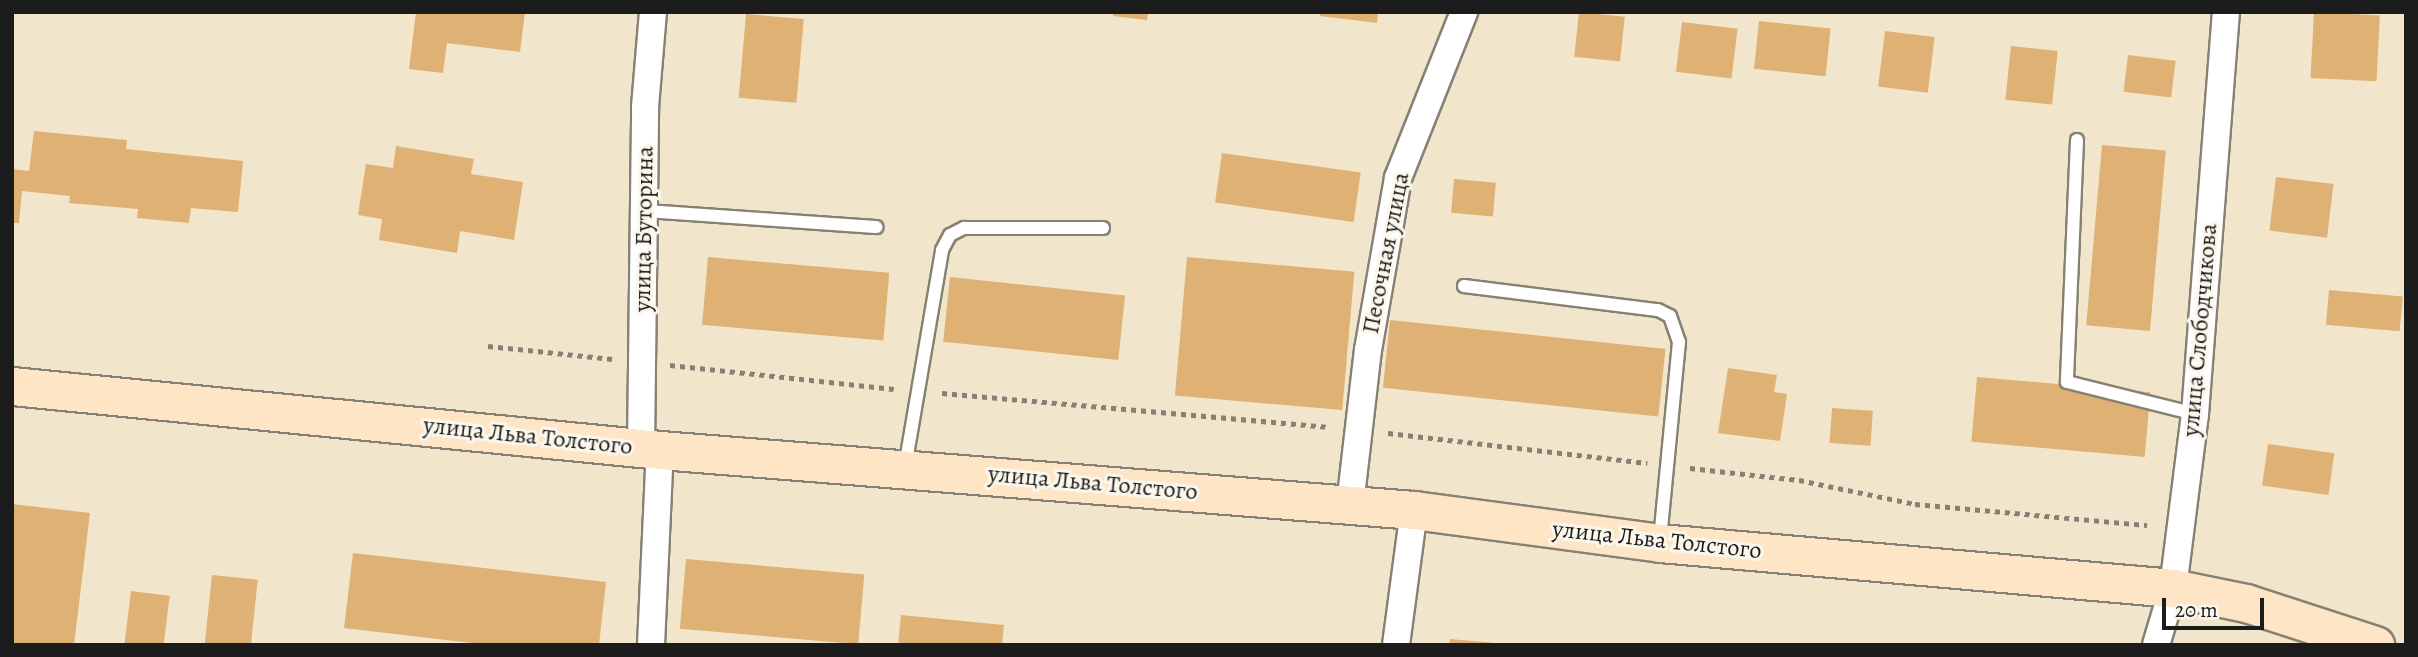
<!DOCTYPE html>
<meta charset="utf-8">
<style>
body{margin:0}
#map{position:relative;width:2418px;height:657px;overflow:hidden;background:#f1e6cb;font-family:Alegreya,serif}
div>[style]{position:absolute}
.building>*{inset:0;background:#e0b175;transform-origin:0 0}
.path>*{height:4.5px;margin-top:-2.25px;transform-origin:0;background:repeating-linear-gradient(90deg,#868174 0 5px,transparent 0 10px)}
.roads{filter:drop-shadow(2px 0 #868174) drop-shadow(-2px 0 #868174) drop-shadow(0 2px #868174) drop-shadow(0 -2px #868174)}
.service>*{height:12px;margin:-6px;padding:0 6px;transform-origin:6px;border-radius:6px;background:#fff}
.minor>*{height:26px;margin:-13px;padding:0 13px;transform-origin:13px;border-radius:13px;background:#fff}
.secondary>*{height:37px;margin:-18.5px;padding:0 18.5px;transform-origin:18.5px;border-radius:18.5px;background:#fee5c5}
span{translate:-50% -50%;white-space:nowrap;text-align:center;line-height:1.15;-webkit-text-stroke:6px #fbf7ec;paint-order:stroke}
.street-label{font-size:24px;color:#1c1c1c}
.frame{position:absolute;inset:0;border:14px solid #1c1c1c;pointer-events:none}
.scale{position:absolute;left:2162px;top:598px;width:102px;height:32px;box-sizing:border-box;border:4px solid #1c1c1c;border-top:0;padding-left:9px;font-size:21px;line-height:24px;white-space:nowrap;color:#1c1c1c;-webkit-text-stroke:5px #fbf7ec;paint-order:stroke}
</style>
<div id="map">
<div class="building">
<div style="clip-path:polygon(416px 12px,525px 12px,520px 52px,447px 43px,443px 73px,409px 69px)"></div>
<div style="clip-path:polygon(1114px 12px,1148px 12px,1147px 20px,1113px 16px)"></div>
<div style="clip-path:polygon(1320px 12px,1378px 12px,1377px 23px,1320px 16px)"></div>
<div style="left:1579px;top:12px;width:46px;height:45px;rotate:6deg"></div>
<div style="left:2314px;top:12px;width:66px;height:66px;rotate:3deg"></div>
<div style="left:746px;top:14px;width:58px;height:84px;rotate:5deg"></div>
<div style="left:1759px;top:21px;width:72px;height:48px;rotate:6deg"></div>
<div style="left:1682px;top:22px;width:56px;height:50px;rotate:7deg"></div>
<div style="left:1885px;top:31px;width:50px;height:56px;rotate:7deg"></div>
<div style="left:2011px;top:46px;width:47px;height:54px;rotate:6deg"></div>
<div style="left:2128px;top:55px;width:48px;height:37px;rotate:7deg"></div>
<div style="clip-path:polygon(34px 131px,127px 140px,126px 149px,243px 161px,238px 212px,191px 208px,189px 223px,137px 218px,138px 209px,69px 203px,70px 196px,22px 191px,19px 223px,12px 223px,12px 169px,29px 171px)"></div>
<div style="left:2102px;top:145px;width:64px;height:181px;rotate:5deg"></div>
<div style="clip-path:polygon(396px 146px,474px 159px,471px 174px,523px 182px,514px 240px,460px 231px,457px 253px,379px 240px,382px 219px,358px 215px,366px 164px,393px 168px)"></div>
<div style="left:1222px;top:153px;width:140px;height:50px;rotate:8deg"></div>
<div style="left:2276px;top:177px;width:58px;height:54px;rotate:7deg"></div>
<div style="left:1454px;top:179px;width:42px;height:34px;rotate:5deg"></div>
<div style="left:708px;top:257px;width:182px;height:68px;rotate:5deg"></div>
<div style="left:1187px;top:257px;width:168px;height:139px;rotate:5deg"></div>
<div style="left:950px;top:277px;width:176px;height:65px;rotate:6deg"></div>
<div style="left:2329px;top:290px;width:74px;height:35px;rotate:5deg"></div>
<div style="left:1390px;top:320px;width:277px;height:68px;rotate:6deg"></div>
<div style="clip-path:polygon(1728px 368px,1777px 375px,1774px 392px,1787px 394px,1780px 441px,1718px 433px)"></div>
<div style="left:1977px;top:377px;width:174px;height:65px;rotate:5deg"></div>
<div style="left:1832px;top:408px;width:41px;height:35px;rotate:4deg"></div>
<div style="left:2268px;top:444px;width:67px;height:42px;rotate:8deg"></div>
<div style="clip-path:polygon(12px 504px,90px 513px,74px 645px,12px 645px)"></div>
<div style="clip-path:polygon(353px 553px,606px 582px,599px 645px,489px 645px,344px 628px)"></div>
<div style="left:686px;top:559px;width:179px;height:70px;rotate:5deg"></div>
<div style="left:212px;top:575px;width:46px;height:70px;rotate:6deg"></div>
<div style="left:131px;top:591px;width:39px;height:55px;rotate:7deg"></div>
<div style="clip-path:polygon(901px 615px,1004px 625px,1002px 645px,898px 645px)"></div>
<div style="clip-path:polygon(1450px 639px,1495px 643px,1495px 645px,1449px 645px)"></div>
</div>
<div class="path">
<div style="left:488px;top:346px;width:125px;rotate:6deg"></div>
<div style="left:670px;top:365px;width:225px;rotate:6.1deg"></div>
<div style="left:942px;top:393px;width:389px;rotate:5deg"></div>
<div style="left:1388px;top:433px;width:261px;rotate:6.6deg"></div>
<div style="left:1690px;top:468px;width:110px;rotate:6.3deg"></div>
<div style="left:1799px;top:480px;width:118px;rotate:11.7deg"></div>
<div style="left:1915px;top:504px;width:233px;rotate:5.2deg"></div>
</div>
<div class="roads">
<div class="service">
<div style="left:2077px;top:140px;width:242px;rotate:92.4deg"></div>
<div style="left:2067px;top:382px;width:132px;rotate:14deg"></div>
<div style="left:645px;top:211px;width:232px;rotate:4deg"></div>
<div style="left:1464px;top:286px;width:195px;rotate:7.1deg"></div>
<div style="left:1658px;top:310px;width:13px;rotate:27deg"></div>
<div style="left:1670px;top:316px;width:28px;rotate:71deg"></div>
<div style="left:1679px;top:342px;width:198px;rotate:95.5deg"></div>
<div style="left:905px;top:467px;width:220px;rotate:-80.3deg"></div>
<div style="left:942px;top:250px;width:17px;rotate:-62deg"></div>
<div style="left:950px;top:235px;width:16px;rotate:-27deg"></div>
<div style="left:964px;top:228px;width:139px"></div>
</div>
<div class="minor">
<div style="left:641px;top:447px;width:340px;rotate:-89.3deg"></div>
<div style="left:645px;top:107px;width:95px;rotate:-85.2deg"></div>
<div style="left:1350px;top:505px;width:156px;rotate:-83.4deg"></div>
<div style="left:1368px;top:350px;width:175px;rotate:-80.1deg"></div>
<div style="left:1398px;top:178px;width:179px;rotate:-68.3deg"></div>
<div style="left:651px;top:645px;width:195px;rotate:-87.4deg"></div>
<div style="left:1396px;top:645px;width:136px;rotate:-82.4deg"></div>
<div style="left:2156px;top:645px;width:59px;rotate:-73.4deg"></div>
<div style="left:2173px;top:588px;width:175px;rotate:-82.8deg"></div>
<div style="left:2195px;top:414px;width:403px;rotate:-85.6deg"></div>
</div>
<div class="secondary">
<div style="left:12px;top:386px;width:651px;rotate:5.64deg"></div>
<div style="left:660px;top:450px;width:756px;rotate:4.55deg"></div>
<div style="left:1414px;top:510px;width:248px;rotate:7.6deg"></div>
<div style="left:1660px;top:543px;width:515px;rotate:5.01deg"></div>
<div style="left:2173px;top:588px;width:75px;rotate:11.6deg"></div>
<div style="left:2246px;top:603px;width:136px;rotate:18deg"></div>
</div>
</div>
<div class="street-label">
<span style="left:644px;top:229px;rotate:-89deg">улица Буторина</span>
<span style="left:1386px;top:253px;rotate:-79deg">Песочная улица</span>
<span style="left:2200px;top:330px;rotate:-85deg">улица Слободчикова</span>
<span style="left:528px;top:436px;rotate:6deg">улица Льва Толстого</span>
<span style="left:1093px;top:483px;rotate:5deg">улица Льва Толстого</span>
<span style="left:1657px;top:540px;rotate:6deg">улица Льва Толстого</span>
</div>
<div class="frame"></div>
<div class="scale">20 m</div>
</div>
